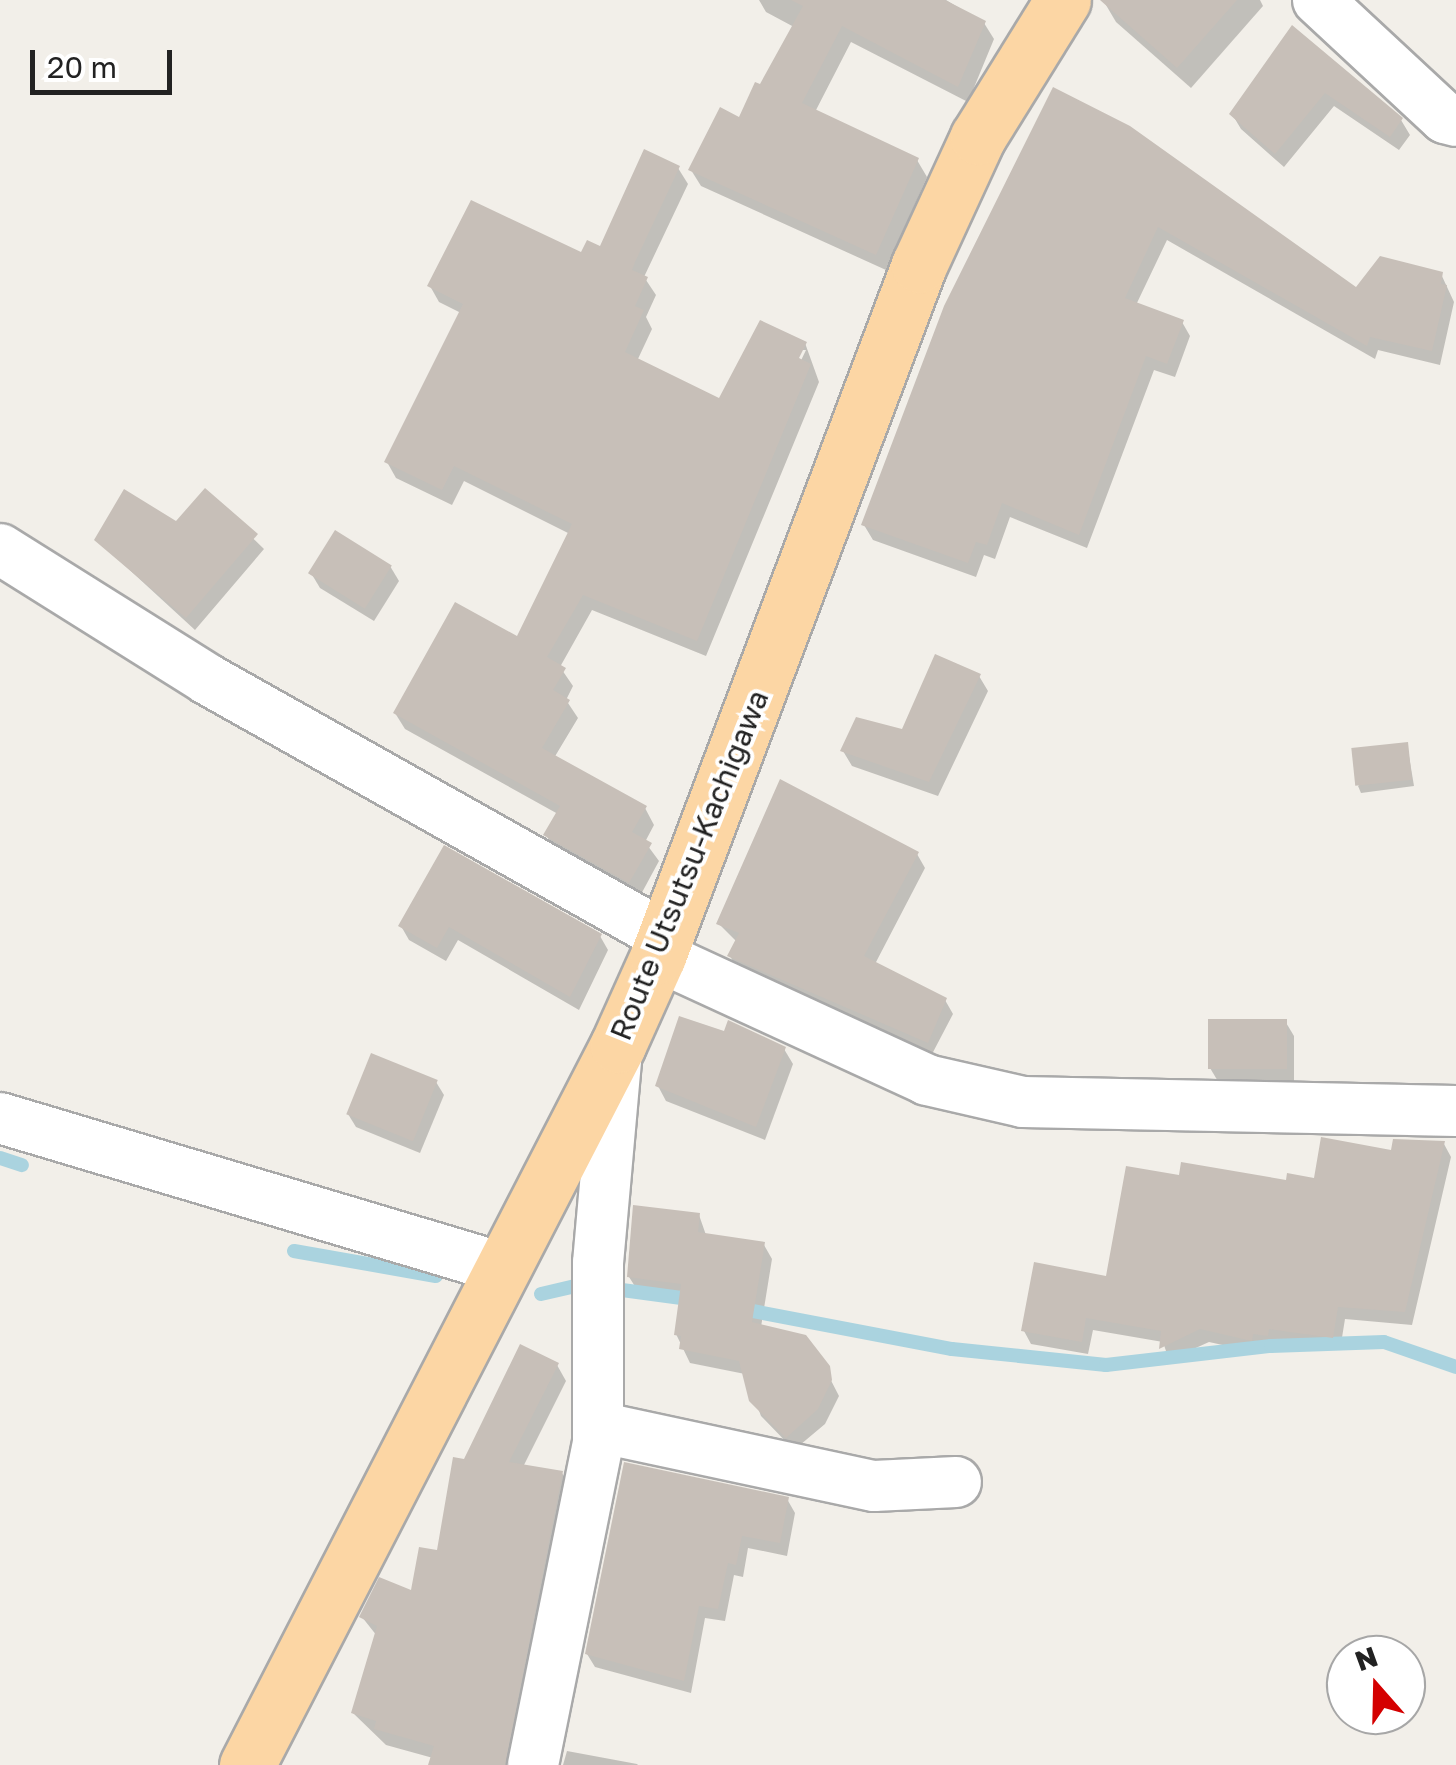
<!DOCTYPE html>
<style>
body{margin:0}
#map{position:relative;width:1456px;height:1765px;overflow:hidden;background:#f2efe9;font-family:"Golos Text",sans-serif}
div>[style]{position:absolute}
.shadow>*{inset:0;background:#0003}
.stream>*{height:14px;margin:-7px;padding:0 7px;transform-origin:7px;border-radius:7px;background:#aad3df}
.building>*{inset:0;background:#c7bfb8;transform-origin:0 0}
.roads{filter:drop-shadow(2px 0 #a9a9a9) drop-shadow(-2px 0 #a9a9a9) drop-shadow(0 2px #a9a9a9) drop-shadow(0 -2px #a9a9a9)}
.minor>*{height:50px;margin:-25px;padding:0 25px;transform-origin:25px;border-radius:25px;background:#fff}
.major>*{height:55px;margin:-27.5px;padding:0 27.5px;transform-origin:27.5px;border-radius:27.5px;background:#fcd6a4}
span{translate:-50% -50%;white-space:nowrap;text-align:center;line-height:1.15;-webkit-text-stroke:8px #fff;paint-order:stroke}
.street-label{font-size:30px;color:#222}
.north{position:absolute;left:1326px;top:1635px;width:100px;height:100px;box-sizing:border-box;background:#fff;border:2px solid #a7a7a7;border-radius:50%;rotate:340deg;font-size:28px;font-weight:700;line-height:40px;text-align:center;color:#222}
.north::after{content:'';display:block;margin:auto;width:35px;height:45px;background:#d40000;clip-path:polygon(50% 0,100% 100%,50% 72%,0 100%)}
.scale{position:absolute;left:30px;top:50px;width:142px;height:45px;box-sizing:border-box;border:5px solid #222;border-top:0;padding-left:12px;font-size:30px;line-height:35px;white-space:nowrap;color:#222;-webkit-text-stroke:8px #fff;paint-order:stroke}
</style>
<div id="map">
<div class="shadow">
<div style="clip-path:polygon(759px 0,946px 0,984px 23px,994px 39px,968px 102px,851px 42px,815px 112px,917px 160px,927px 177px,886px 270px,701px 186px,691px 170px,740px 121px,794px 27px,766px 12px)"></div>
<div style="clip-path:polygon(1103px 0,1260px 0,1263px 6px,1191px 88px,1116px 22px)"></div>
<div style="clip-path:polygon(1292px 29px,1401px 120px,1410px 135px,1399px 150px,1334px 106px,1284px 167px,1241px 129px,1232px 114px)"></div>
<div style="clip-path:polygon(1054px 90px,1357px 290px,1441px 274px,1454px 302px,1440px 365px,1378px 350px,1375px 359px,1167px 240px,1136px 305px,1182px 322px,1190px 336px,1175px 377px,1154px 370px,1087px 548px,1010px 517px,995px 559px,984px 555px,976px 577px,873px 540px,864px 525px)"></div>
<div style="clip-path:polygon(evenodd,678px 168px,688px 184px,644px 277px,656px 295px,646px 317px,652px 329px,637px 361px,720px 401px,805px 343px,819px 382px,706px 656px,592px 610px,560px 667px,573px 686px,566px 700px,578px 718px,554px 758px,645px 808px,654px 825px,645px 842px,659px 861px,639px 898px,556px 851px,546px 835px,558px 814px,405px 729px,395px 713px,518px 640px,570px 534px,464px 481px,452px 505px,396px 478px,387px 462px,461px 313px,439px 302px,430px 286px,601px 249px,678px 168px,800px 350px,806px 350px,796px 371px,800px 350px)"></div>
<div style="clip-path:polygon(205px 492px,264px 549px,195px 630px,97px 540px,177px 524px)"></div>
<div style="clip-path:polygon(390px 566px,399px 581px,374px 621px,320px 588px,311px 573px)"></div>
<div style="clip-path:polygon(979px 676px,988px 691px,938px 796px,852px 766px,843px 751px,904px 732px)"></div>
<div style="clip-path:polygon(1407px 744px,1414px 786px,1361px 793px,1358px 786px)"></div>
<div style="clip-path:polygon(445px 849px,600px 936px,608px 950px,579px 1010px,458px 940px,446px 961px,409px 940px,401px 926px)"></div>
<div style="clip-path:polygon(917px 854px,925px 868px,875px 964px,945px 1000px,953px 1014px,931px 1056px,738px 970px,730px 956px,737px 942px,719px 924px)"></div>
<div style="clip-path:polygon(1285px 1021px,1294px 1036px,1294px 1083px,1219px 1083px,1210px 1068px)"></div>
<div style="clip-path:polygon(784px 1049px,793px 1064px,765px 1140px,666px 1101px,658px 1086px)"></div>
<div style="clip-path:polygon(436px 1082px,444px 1095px,420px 1153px,356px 1127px,348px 1114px)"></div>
<div style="clip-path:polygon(1444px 1144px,1451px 1157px,1412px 1325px,1345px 1319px,1340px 1350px,1275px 1341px,1274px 1348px,1260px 1346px,1259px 1353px,1209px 1342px,1169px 1360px,1163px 1342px,1093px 1330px,1088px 1354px,1031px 1344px,1024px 1331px,1108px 1278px,1181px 1178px,1316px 1181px,1393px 1153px)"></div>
<div style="clip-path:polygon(699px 1215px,706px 1235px,764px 1245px,772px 1259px,761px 1327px,821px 1361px,839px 1396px,825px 1424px,794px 1450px,761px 1416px,745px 1374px,690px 1363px,676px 1334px,682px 1297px,638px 1291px,629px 1277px)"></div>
<div style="clip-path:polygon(557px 1365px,566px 1381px,523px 1467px,562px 1473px,571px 1489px,518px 1765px,431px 1765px,433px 1758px,386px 1745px,353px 1713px,377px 1636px,362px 1617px,413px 1593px,439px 1553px,465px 1462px)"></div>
<div style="clip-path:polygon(787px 1499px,795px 1513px,787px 1556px,748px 1548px,743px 1577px,734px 1575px,725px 1621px,705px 1618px,691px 1693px,595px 1667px,587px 1654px)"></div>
<div style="clip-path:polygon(567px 1751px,637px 1764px,638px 1765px,563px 1765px)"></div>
</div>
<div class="stream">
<div style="left:0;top:1158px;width:23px;rotate:18deg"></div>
<div style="left:294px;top:1251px;width:144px;rotate:10deg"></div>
<div style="left:622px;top:1290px;width:75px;rotate:7.7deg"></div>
<div style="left:541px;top:1294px;width:37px;rotate:-13deg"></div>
<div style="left:737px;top:1308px;width:219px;rotate:10.8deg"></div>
<div style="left:952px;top:1349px;width:155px;rotate:5.9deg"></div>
<div style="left:1106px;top:1365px;width:166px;rotate:-6.6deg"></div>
<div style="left:1271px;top:1346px;width:113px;rotate:-2deg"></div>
<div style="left:1384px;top:1342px;width:76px;rotate:19.1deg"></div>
</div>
<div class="building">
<div style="clip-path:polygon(791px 0,945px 0,986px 21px,958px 87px,842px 26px,802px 103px,919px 158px,876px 255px,688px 170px,720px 107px,739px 117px,755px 82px,760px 84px,803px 6px)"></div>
<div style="clip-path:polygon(1100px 0,1237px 0,1177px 68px)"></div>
<div style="clip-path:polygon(1292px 25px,1403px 118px,1390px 137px,1325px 93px,1275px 154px,1229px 114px)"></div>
<div style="clip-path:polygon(1053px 87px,1130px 126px,1356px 287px,1380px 256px,1443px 272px,1441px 284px,1447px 285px,1432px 351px,1370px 337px,1367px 346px,1158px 227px,1125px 298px,1184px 320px,1167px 364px,1146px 356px,1079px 535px,1002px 503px,987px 545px,976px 542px,968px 563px,861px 525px,944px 306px)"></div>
<div style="clip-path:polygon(644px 149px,680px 166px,635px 262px,632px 270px,648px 277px,635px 306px,644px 310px,625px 352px,719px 398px,760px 320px,807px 342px,799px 358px,811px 364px,697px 641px,583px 595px,547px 657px,566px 668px,553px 690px,570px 700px,542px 748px,647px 806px,632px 832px,652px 843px,629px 883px,543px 835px,560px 806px,393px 713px,455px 602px,517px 636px,572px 524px,454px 466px,442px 490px,384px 462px,463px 304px,427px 286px,471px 200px,581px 252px,587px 240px,600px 246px)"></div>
<div style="clip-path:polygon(205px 488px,258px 534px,186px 618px,94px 540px,124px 489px,176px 521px)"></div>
<div style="left:335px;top:530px;width:67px;height:51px;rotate:32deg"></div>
<div style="clip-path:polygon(935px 654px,981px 674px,929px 782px,840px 751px,856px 717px,902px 729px)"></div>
<div style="left:1408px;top:742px;width:38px;height:57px;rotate:84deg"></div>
<div style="clip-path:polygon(780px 779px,919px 852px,864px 956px,947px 998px,928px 1043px,727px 956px,739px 933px,716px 924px)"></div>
<div style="clip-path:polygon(444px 845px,602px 934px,570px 997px,449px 927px,437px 948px,398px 926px)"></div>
<div style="clip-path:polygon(679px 1016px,724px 1031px,728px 1020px,786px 1047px,756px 1127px,655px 1086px)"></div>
<div style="left:1208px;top:1019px;width:79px;height:50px"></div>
<div style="left:371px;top:1053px;width:72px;height:66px;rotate:22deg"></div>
<div style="clip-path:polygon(1321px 1137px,1391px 1150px,1393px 1139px,1445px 1141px,1405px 1312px,1338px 1307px,1333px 1338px,1269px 1329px,1268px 1336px,1253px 1334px,1252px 1341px,1200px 1329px,1159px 1349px,1161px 1331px,1086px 1318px,1082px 1342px,1021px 1331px,1034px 1262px,1106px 1276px,1126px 1166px,1179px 1175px,1181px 1162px,1286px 1180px,1287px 1173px,1314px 1178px)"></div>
<div style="clip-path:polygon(633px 1205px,700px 1213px,698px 1232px,765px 1242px,752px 1322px,806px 1335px,830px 1366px,832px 1380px,818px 1409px,786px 1438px,749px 1401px,739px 1361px,679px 1349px,681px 1336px,674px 1335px,681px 1284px,627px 1277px)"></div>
<div style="clip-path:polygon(520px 1344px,559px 1363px,509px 1462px,563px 1471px,505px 1765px,428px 1765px,434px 1746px,374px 1729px,376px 1721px,351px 1713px,377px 1626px,359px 1617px,379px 1577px,411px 1590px,419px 1547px,437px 1550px,453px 1457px,464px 1459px)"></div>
<div style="clip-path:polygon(624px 1462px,789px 1497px,780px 1543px,742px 1536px,736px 1565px,728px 1563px,718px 1609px,699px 1606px,684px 1681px,585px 1654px)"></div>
</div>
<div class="roads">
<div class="minor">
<div style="left:1318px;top:0;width:173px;rotate:42.9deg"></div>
<div style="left:1445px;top:118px;width:11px;rotate:15deg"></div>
<div style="left:0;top:549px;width:244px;rotate:32.1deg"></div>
<div style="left:207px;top:679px;width:527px;rotate:29.34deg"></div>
<div style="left:658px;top:956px;width:296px;rotate:24.7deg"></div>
<div style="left:927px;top:1080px;width:98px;rotate:12.9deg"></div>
<div style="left:1023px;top:1102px;width:433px;rotate:1.2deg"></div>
<div style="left:0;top:1118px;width:521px;rotate:16.63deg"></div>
<div style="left:598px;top:1427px;width:282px;rotate:12.1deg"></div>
<div style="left:874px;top:1486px;width:82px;rotate:-2.8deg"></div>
<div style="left:533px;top:1765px;width:328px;rotate:-78.6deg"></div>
<div style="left:598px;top:1443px;width:180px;rotate:-90deg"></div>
<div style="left:598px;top:1263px;width:214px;rotate:-84.9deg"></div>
</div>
<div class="major">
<div style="left:247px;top:1765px;width:810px;rotate:-62.74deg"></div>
<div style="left:618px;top:1045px;width:98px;rotate:-65.8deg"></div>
<div style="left:658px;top:956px;width:739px;rotate:-69.31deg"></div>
<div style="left:919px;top:265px;width:141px;rotate:-65.3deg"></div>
<div style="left:978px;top:137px;width:161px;rotate:-58.2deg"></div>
</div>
</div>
<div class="street-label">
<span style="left:689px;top:865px;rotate:-68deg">Route Utsutsu-Kachigawa</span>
</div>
<div class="north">N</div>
<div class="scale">20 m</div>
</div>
